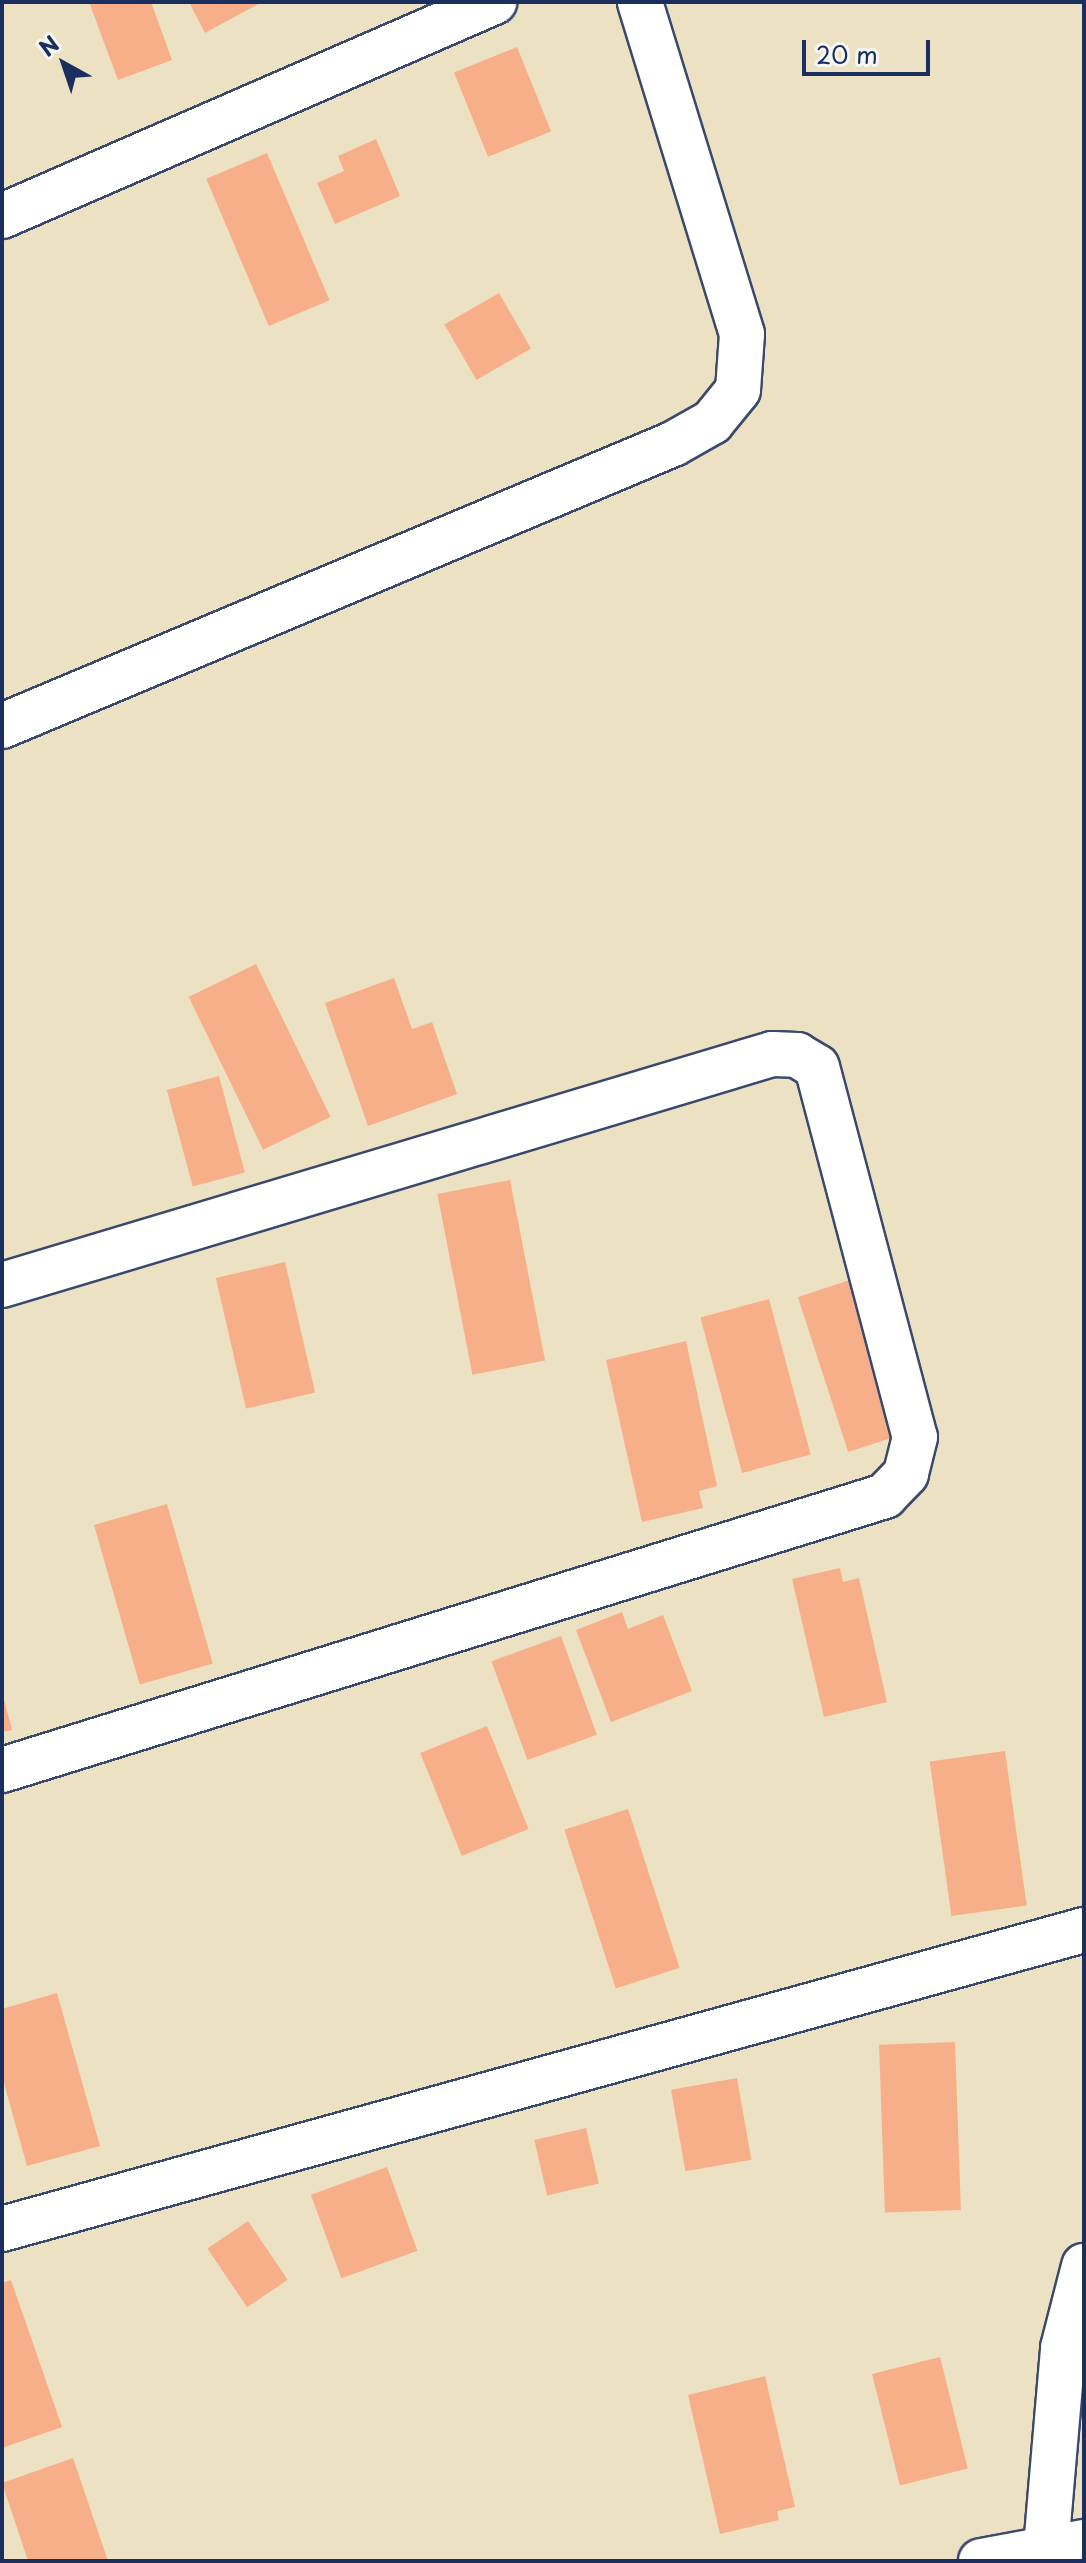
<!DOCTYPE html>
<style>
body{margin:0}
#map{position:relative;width:1086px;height:2563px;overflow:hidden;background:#ede1c3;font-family:"Playpen Sans",sans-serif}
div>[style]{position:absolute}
.building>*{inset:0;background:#f7af8a;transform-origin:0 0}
.roads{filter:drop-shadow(2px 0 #3a4a6d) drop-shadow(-2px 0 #3a4a6d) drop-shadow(0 2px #3a4a6d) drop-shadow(0 -2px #3a4a6d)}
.minor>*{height:44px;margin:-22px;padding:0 22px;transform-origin:22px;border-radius:22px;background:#fff}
span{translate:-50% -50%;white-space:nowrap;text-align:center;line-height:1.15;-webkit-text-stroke:6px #f6f6f2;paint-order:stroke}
.frame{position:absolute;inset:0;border:4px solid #1b2f5e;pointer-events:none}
.north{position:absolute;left:24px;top:24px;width:80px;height:80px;-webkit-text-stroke:6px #f6f6f2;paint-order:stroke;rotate:320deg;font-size:22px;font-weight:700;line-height:32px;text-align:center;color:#1b2f5e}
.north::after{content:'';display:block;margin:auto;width:28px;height:36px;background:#1b2f5e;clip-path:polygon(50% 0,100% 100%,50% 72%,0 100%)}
.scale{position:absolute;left:802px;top:40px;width:128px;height:36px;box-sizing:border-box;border:4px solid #1b2f5e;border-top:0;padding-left:10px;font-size:24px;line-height:28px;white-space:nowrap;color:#1b2f5e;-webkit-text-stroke:6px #f6f6f2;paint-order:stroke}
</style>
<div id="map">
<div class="building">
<div style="clip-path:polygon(89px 2px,151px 2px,172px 60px,118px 80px)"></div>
<div style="clip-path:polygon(189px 2px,262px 2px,205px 33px)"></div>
<div style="left:517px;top:47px;width:91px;height:68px;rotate:68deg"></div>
<div style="clip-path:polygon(376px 139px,400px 196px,335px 224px,317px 183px,344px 171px,338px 156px)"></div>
<div style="left:267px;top:153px;width:160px;height:66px;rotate:67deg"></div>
<div style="left:499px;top:293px;width:64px;height:63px;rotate:60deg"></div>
<div style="left:256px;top:964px;width:170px;height:75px;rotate:64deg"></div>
<div style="clip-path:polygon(394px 978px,412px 1029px,432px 1022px,457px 1094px,368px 1126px,325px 1003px)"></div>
<div style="left:219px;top:1076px;width:100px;height:54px;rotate:75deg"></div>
<div style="left:510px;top:1180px;width:184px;height:74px;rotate:79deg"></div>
<div style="left:285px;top:1262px;width:134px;height:71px;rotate:77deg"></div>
<div style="left:853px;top:1279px;width:163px;height:58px;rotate:72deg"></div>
<div style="left:769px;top:1299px;width:161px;height:71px;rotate:75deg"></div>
<div style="clip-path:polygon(686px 1341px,717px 1486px,699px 1491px,703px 1508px,642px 1522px,606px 1360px)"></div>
<div style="left:167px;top:1504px;width:166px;height:76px;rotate:74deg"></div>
<div style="clip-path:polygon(840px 1568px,843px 1582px,859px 1578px,887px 1702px,824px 1717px,792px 1579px)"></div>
<div style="clip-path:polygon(622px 1612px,628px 1629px,663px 1615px,692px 1691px,611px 1722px,576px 1630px)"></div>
<div style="left:561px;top:1636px;width:105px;height:74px;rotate:70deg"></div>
<div style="clip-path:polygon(2px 1692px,12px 1730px,2px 1732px)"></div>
<div style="left:487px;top:1726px;width:111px;height:72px;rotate:68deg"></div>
<div style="left:1005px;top:1751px;width:156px;height:76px;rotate:82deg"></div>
<div style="left:628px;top:1809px;width:167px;height:67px;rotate:72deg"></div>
<div style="clip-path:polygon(57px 1993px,100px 2146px,27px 2166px,2px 2076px,2px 2009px)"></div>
<div style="left:955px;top:2042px;width:168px;height:76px;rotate:88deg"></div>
<div style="left:737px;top:2078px;width:83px;height:67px;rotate:80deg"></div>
<div style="left:586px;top:2128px;width:57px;height:53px;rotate:77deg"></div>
<div style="left:387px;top:2167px;width:89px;height:81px;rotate:70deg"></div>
<div style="left:248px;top:2221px;width:71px;height:49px;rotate:56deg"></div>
<div style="clip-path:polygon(11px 2280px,62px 2427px,2px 2448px,2px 2283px)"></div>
<div style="left:940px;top:2357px;width:115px;height:70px;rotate:76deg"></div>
<div style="clip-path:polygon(765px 2376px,795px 2507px,777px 2511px,779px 2520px,720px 2534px,688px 2395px)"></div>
<div style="clip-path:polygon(73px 2458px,108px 2561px,28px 2561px,2px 2483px)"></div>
</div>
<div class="roads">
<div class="minor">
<div style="left:2px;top:216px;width:537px;rotate:-23.51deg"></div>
<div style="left:2px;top:726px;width:728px;rotate:-22.8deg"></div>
<div style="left:673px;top:444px;width:45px;rotate:-29.4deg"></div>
<div style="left:712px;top:422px;width:41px;rotate:-50.9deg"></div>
<div style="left:738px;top:390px;width:56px;rotate:-85.9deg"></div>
<div style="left:742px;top:334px;width:347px;rotate:-107.1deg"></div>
<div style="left:2px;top:1285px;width:804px;rotate:-16.7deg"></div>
<div style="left:772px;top:1054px;width:25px;rotate:2deg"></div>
<div style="left:797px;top:1055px;width:23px;rotate:31deg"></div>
<div style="left:817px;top:1067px;width:383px;rotate:75.2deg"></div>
<div style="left:915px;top:1437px;width:38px;rotate:104deg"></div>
<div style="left:906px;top:1474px;width:30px;rotate:134deg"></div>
<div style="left:885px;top:1496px;width:925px;rotate:162.76deg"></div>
<div style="left:2px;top:2229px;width:1123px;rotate:-15.45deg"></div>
<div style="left:1046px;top:2548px;width:201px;rotate:-85.1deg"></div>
<div style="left:1063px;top:2348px;width:85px;rotate:-75.6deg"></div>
<div style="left:981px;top:2561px;width:105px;rotate:-10.5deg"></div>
</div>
</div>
<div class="frame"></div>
<div class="north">N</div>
<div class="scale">20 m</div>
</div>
